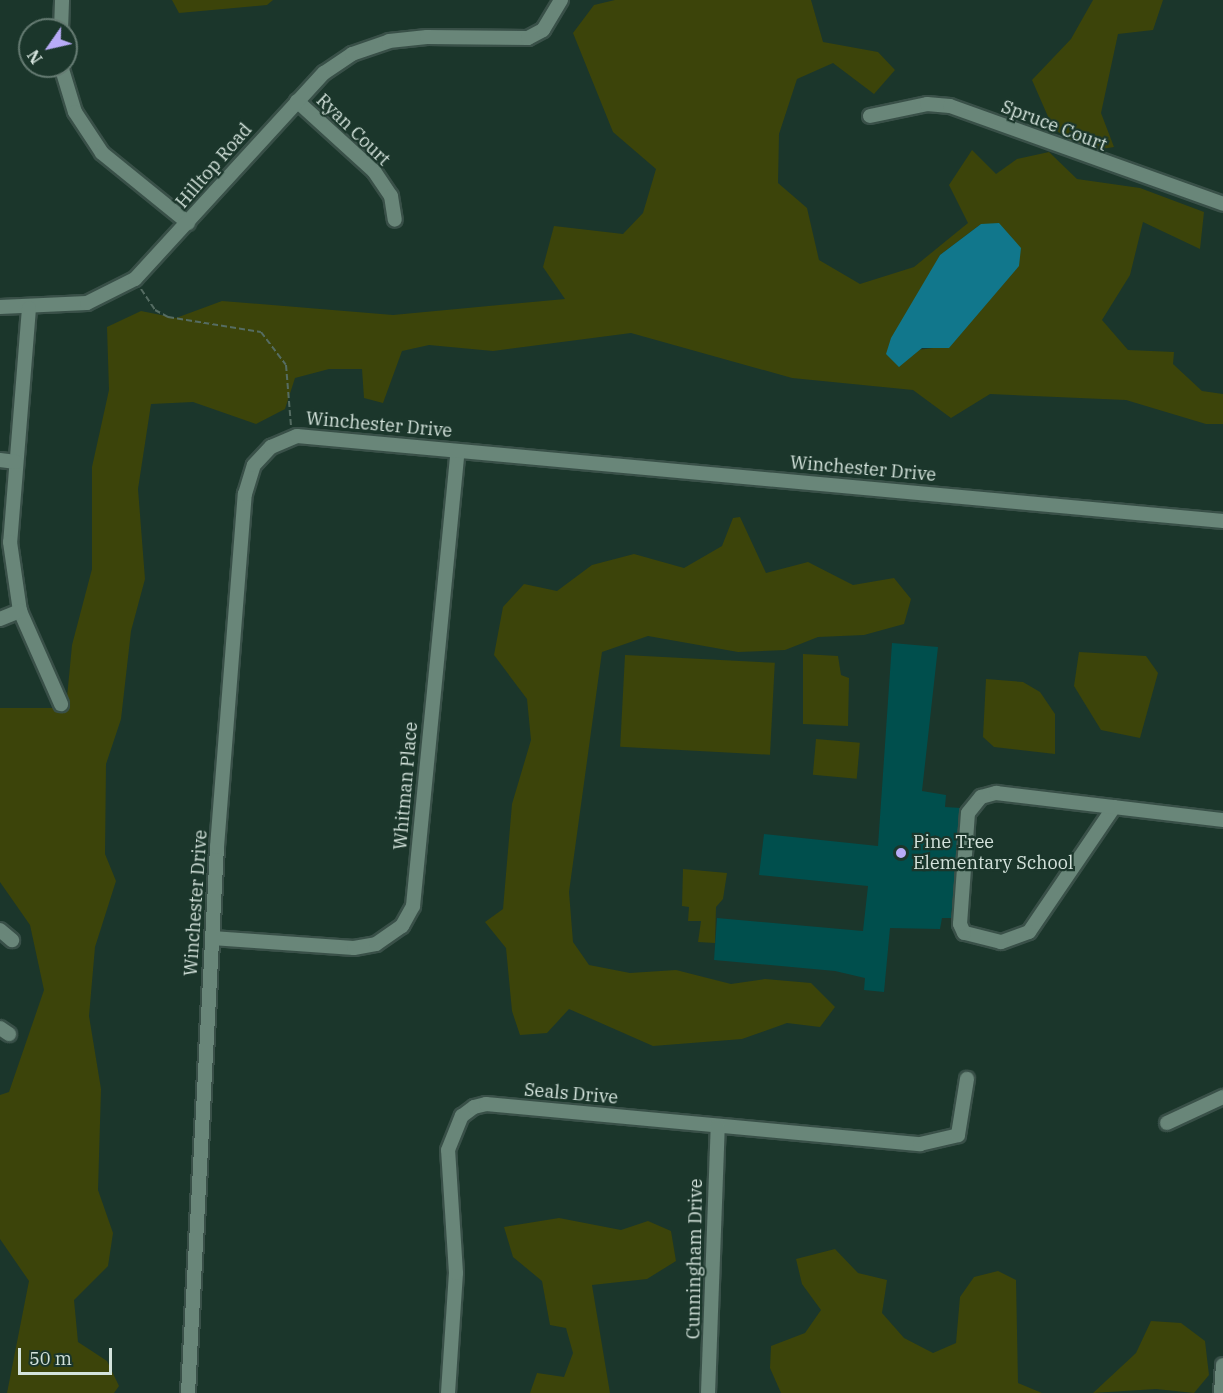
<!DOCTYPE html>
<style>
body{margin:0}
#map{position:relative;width:1223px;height:1393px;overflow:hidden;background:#1b362b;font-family:"IBM Plex Serif",serif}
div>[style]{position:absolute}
.green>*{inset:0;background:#3c440a;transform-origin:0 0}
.water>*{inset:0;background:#11778c}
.building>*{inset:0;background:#004f4d}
.path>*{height:2px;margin-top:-1px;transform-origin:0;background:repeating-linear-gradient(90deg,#556c62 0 6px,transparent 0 9px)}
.roads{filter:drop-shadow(2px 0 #395048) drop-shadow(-2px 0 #395048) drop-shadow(0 2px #395048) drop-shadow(0 -2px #395048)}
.minor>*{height:14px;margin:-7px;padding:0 7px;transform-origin:7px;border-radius:7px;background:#698679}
.dots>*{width:16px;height:16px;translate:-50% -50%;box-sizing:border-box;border:3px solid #1b362b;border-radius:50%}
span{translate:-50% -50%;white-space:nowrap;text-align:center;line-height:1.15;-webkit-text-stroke:4.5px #1b362b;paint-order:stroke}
.street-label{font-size:18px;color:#d4e3dc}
.poi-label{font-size:18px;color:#d4e3dc}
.left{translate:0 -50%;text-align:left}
.north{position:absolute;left:18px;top:18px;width:60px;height:60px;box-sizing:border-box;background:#1b362b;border:2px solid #657b72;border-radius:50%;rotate:236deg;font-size:16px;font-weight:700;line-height:24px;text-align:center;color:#d4e3dc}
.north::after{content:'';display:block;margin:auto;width:21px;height:27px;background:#b8abf7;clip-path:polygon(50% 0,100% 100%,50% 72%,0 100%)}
.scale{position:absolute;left:18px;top:1348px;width:94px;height:27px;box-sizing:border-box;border:3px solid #d4e3dc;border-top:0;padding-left:8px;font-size:18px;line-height:21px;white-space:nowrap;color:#d4e3dc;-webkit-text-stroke:4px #1b362b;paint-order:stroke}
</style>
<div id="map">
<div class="green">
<div style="clip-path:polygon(172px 0,273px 0,267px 5px,179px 13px)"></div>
<div style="clip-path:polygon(evenodd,615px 0,811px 0,823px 42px,878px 52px,895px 70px,874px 94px,833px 63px,797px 79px,779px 134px,778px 183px,807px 208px,819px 260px,860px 284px,914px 267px,968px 223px,949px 185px,972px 150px,996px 174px,1017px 159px,1049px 152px,1077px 179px,1140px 188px,1204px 212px,1200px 249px,1143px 222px,1130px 275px,1102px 320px,1128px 350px,1174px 352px,1173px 364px,1202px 391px,1223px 394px,1223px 424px,1206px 424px,1126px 400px,990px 394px,951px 418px,913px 390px,792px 378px,631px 333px,493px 351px,429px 345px,402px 351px,383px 403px,364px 398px,362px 369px,329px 369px,295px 378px,285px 409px,256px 424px,193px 402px,151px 404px,138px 489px,145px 579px,131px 631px,121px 719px,106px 764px,105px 854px,116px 881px,95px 947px,89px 1016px,101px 1089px,98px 1190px,113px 1233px,108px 1266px,74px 1300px,78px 1342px,107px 1361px,119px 1386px,114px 1393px,7px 1393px,29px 1281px,0 1239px,0 1095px,9px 1092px,44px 990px,30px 925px,0 882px,0 708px,66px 708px,72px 645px,92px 569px,92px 467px,109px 390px,107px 327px,141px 311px,176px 318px,222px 301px,393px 315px,565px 299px,543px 267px,554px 226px,623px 234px,643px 213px,656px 169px,613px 132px,573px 33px,594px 5px,615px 0,981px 224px,933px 348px,887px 354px,940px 255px,981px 224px)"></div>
<div style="clip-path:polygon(1093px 0,1163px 0,1153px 30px,1118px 34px,1101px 113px,1114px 147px,1085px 152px,1053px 128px,1032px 80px,1071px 39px)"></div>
<div style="clip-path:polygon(740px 517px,766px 573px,808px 562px,853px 585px,894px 578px,911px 599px,904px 624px,864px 635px,818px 637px,785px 650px,738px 652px,648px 636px,602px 652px,569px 892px,573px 942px,589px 965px,630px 973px,676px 970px,731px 984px,765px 979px,811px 983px,835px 1007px,820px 1027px,787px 1023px,742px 1039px,653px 1046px,569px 1009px,547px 1033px,520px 1035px,512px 1011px,506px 948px,485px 922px,503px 909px,512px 804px,531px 740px,527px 699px,494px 655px,503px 607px,524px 584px,557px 591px,592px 565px,634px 554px,684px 568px,722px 546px,733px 518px)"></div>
<div style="clip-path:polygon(1079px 652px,1146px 656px,1158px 673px,1140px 738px,1101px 730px,1074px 686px)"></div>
<div style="clip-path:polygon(803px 654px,838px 656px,841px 675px,849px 678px,848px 726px,803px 724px)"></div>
<div style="left:625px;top:655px;width:150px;height:92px;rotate:3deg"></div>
<div style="clip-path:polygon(986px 679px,1023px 682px,1040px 692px,1055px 714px,1055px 754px,994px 747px,983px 737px)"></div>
<div style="left:816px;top:739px;width:44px;height:36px;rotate:5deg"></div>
<div style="clip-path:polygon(683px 869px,727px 873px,723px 899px,716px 907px,715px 943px,698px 942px,701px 921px,688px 921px,689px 907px,682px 906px)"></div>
<div style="clip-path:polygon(559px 1218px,621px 1230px,648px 1221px,671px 1231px,676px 1261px,647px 1279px,592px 1285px,610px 1393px,530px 1393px,537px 1373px,564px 1377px,573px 1353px,566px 1328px,550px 1325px,542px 1281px,513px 1257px,504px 1227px)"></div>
<div style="clip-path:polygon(835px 1249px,858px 1273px,887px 1280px,882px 1313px,904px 1338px,933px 1353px,956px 1343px,960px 1297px,974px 1277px,998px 1271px,1016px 1280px,1018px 1383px,1042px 1393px,781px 1393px,770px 1368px,771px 1346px,805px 1333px,821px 1310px,802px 1284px,796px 1259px)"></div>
<div style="clip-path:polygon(1151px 1321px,1181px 1323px,1205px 1341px,1209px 1375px,1194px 1393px,1156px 1389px,1093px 1393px,1136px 1353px)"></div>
</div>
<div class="water">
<div style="clip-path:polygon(999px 223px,1021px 248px,1019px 266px,949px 348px,922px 348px,899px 367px,886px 354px,891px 338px,940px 255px,981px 224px)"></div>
</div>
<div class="building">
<div style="clip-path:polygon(892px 643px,938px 647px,922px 791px,946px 795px,945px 807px,961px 808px,951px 918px,942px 918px,940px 929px,890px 928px,884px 992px,864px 990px,865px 978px,835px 971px,714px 960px,717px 918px,863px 931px,868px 886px,759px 875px,764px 834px,878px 846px)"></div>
</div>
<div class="path">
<div style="left:141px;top:289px;width:25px;rotate:56deg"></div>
<div style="left:155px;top:310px;width:15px;rotate:28deg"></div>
<div style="left:168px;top:317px;width:94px;rotate:9.2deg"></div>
<div style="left:261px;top:332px;width:41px;rotate:52.9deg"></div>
<div style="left:286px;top:365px;width:61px;rotate:85.3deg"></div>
</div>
<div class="roads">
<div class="minor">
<div style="left:61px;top:30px;width:30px;rotate:-88deg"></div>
<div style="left:61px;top:66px;width:48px;rotate:73.1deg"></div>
<div style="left:75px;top:112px;width:49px;rotate:56.6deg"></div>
<div style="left:102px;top:153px;width:111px;rotate:39.1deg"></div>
<div style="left:297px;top:101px;width:104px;rotate:42.3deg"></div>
<div style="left:374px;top:171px;width:30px;rotate:56deg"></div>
<div style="left:391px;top:196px;width:24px;rotate:81deg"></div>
<div style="left:870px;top:116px;width:58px;rotate:-11.9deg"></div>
<div style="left:927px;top:104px;width:23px;rotate:5deg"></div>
<div style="left:950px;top:106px;width:290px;rotate:19.7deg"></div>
<div style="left:0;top:307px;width:87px;rotate:-2.6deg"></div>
<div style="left:87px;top:303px;width:54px;rotate:-26.6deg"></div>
<div style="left:135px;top:279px;width:280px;rotate:-47.5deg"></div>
<div style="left:324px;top:73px;width:34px;rotate:-34deg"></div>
<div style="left:352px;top:54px;width:39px;rotate:-19deg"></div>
<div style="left:389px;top:41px;width:38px;rotate:-6deg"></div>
<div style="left:427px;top:37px;width:101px;rotate:0.6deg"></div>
<div style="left:528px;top:38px;width:17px;rotate:-28deg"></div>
<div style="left:543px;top:30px;width:35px;rotate:-59deg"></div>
<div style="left:29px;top:308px;width:235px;rotate:94.6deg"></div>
<div style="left:10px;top:542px;width:70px;rotate:81.8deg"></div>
<div style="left:20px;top:611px;width:102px;rotate:66.2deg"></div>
<div style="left:0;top:460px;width:16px;rotate:7deg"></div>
<div style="left:0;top:619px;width:22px;rotate:-22deg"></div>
<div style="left:1114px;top:807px;width:151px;rotate:124.2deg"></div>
<div style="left:1029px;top:932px;width:30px;rotate:160deg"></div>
<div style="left:1001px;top:942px;width:38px;rotate:-166deg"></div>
<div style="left:964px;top:933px;width:10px;rotate:-114deg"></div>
<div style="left:960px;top:924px;width:111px;rotate:-85.9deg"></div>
<div style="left:968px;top:813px;width:21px;rotate:-51deg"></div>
<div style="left:981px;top:797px;width:16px;rotate:-15deg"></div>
<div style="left:996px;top:793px;width:229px;rotate:6.8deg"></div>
<div style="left:0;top:930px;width:16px;rotate:40deg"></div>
<div style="left:212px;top:938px;width:142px;rotate:4deg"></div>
<div style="left:354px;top:948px;width:22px;rotate:-10deg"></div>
<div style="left:376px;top:944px;width:32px;rotate:-35deg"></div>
<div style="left:402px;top:926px;width:23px;rotate:-61deg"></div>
<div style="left:413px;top:906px;width:457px;rotate:-84.4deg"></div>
<div style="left:0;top:1028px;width:11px;rotate:34deg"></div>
<div style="left:1167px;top:1123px;width:62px;rotate:-24.9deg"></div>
<div style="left:188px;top:1393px;width:547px;rotate:-86.96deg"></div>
<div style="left:217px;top:847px;width:354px;rotate:-85.5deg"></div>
<div style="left:245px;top:494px;width:30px;rotate:-73deg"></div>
<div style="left:254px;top:465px;width:25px;rotate:-47deg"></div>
<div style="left:271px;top:447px;width:28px;rotate:-23deg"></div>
<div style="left:297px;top:436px;width:930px;rotate:5.24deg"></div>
<div style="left:448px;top:1393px;width:120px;rotate:-86.2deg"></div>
<div style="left:456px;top:1273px;width:123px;rotate:-93.7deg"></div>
<div style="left:448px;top:1150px;width:37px;rotate:-68deg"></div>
<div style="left:462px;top:1116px;width:15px;rotate:-37deg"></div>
<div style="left:474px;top:1107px;width:12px;rotate:-14deg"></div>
<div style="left:486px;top:1104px;width:436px;rotate:5.3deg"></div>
<div style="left:920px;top:1144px;width:39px;rotate:-13deg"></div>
<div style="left:958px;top:1135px;width:57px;rotate:-80.9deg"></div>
<div style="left:708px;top:1393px;width:267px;rotate:-87.9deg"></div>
<div style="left:1221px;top:1393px;width:28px;rotate:-86deg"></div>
</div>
</div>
<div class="dots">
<div style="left:901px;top:853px;background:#b8abf7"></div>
</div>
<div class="street-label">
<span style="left:1054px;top:126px;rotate:21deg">Spruce Court</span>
<span style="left:353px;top:130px;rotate:44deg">Ryan Court</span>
<span style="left:214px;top:166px;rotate:-49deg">Hilltop Road</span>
<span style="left:379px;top:425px;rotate:5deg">Winchester Drive</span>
<span style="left:863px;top:469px;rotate:5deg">Winchester Drive</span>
<span style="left:406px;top:786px;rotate:-85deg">Whitman Place</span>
<span style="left:196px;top:903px;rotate:-86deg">Winchester Drive</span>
<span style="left:571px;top:1094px;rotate:5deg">Seals Drive</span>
<span style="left:695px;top:1259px;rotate:-89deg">Cunningham Drive</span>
</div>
<div class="poi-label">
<span class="left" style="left:913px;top:853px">Pine Tree<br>Elementary School</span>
</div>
<div class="north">N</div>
<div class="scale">50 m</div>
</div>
